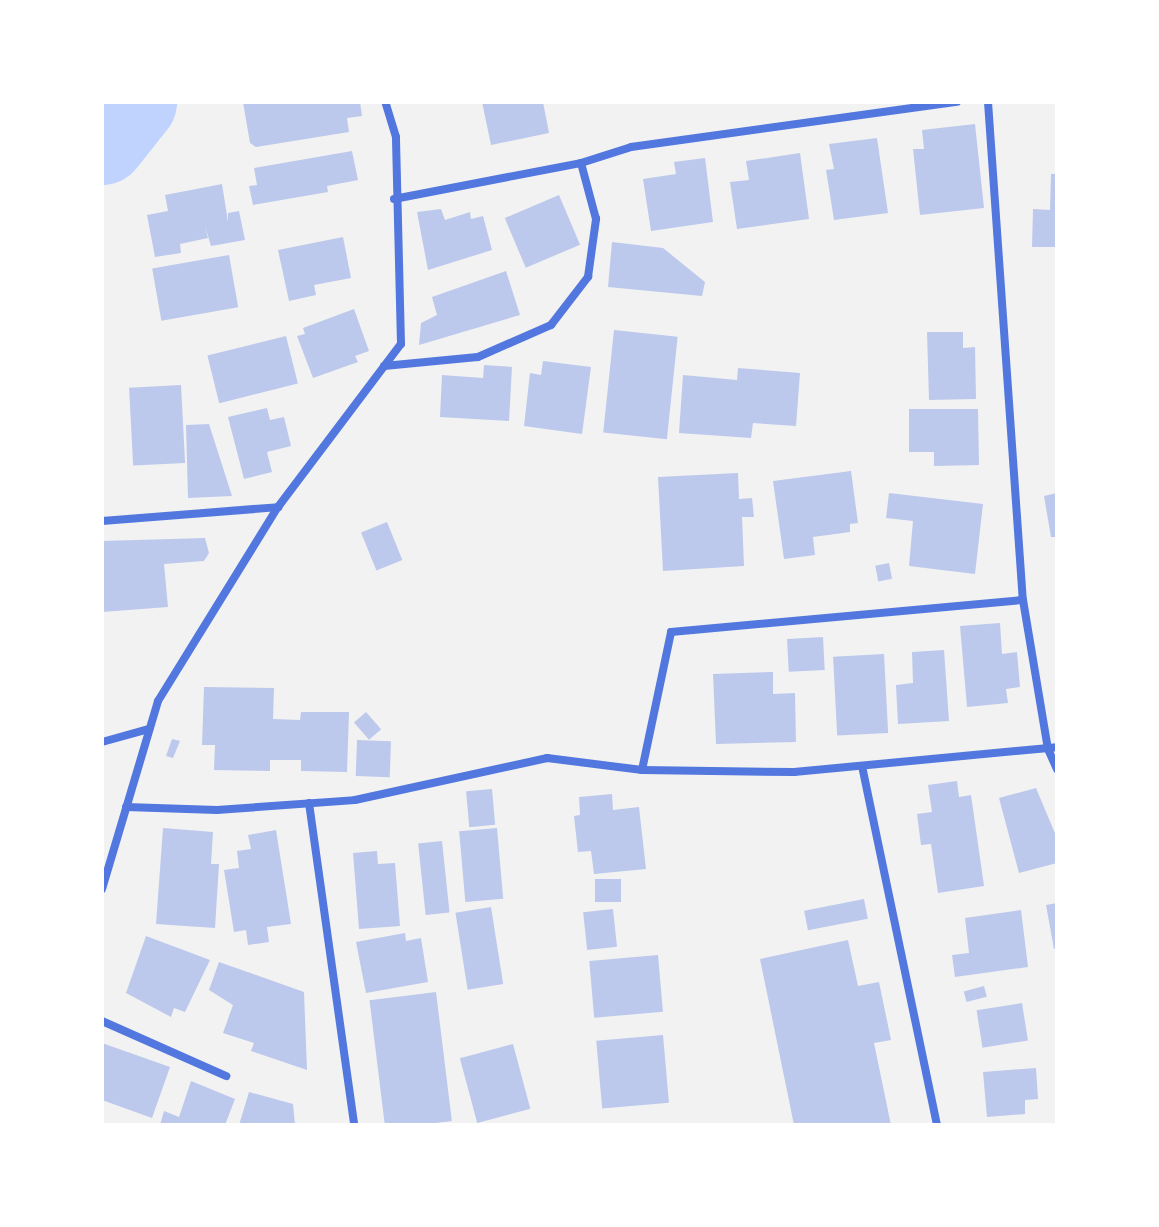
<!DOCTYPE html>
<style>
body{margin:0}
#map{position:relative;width:1159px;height:1227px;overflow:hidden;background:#f2f2f2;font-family:"Libre Baskerville",serif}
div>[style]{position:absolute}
.river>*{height:88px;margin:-44px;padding:0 44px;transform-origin:44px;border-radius:44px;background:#bfd3fe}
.building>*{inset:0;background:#bdc9ec;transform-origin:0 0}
.minor>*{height:8px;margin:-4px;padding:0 4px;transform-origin:4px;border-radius:4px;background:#5277de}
span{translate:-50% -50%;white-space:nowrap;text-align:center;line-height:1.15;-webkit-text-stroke:6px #fff;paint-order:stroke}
.frame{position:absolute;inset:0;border:104px solid #fff;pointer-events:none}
</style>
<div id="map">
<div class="river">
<div style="left:102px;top:141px;width:50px;rotate:-51.5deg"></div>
</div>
<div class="building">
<div style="clip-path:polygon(243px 102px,360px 102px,362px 116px,347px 118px,349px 132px,256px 147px,250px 143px)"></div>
<div style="clip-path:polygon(482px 102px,543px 102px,549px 133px,491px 145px)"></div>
<div style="clip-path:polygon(975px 124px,984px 208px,920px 215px,913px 149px,924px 149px,922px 130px)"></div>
<div style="clip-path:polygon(877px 138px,888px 213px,834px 220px,826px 170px,834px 169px,829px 144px)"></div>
<div style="clip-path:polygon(352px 151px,358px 180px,327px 186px,328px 192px,253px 205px,249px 186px,257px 185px,254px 168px)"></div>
<div style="clip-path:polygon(800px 153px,809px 219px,737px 229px,730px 182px,749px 180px,746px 161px)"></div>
<div style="clip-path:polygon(705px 158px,713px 222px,651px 231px,643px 179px,676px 174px,674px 162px)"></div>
<div style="clip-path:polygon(1051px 174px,1057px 174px,1057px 247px,1032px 247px,1033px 209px,1050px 210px)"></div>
<div style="clip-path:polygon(222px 184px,228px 222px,228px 213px,239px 211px,245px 240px,211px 246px,205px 226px,208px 238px,180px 244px,181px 253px,155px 257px,147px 215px,168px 211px,165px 195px)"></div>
<div style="left:559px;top:195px;width:54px;height:59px;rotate:67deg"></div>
<div style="clip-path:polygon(441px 209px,445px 220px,470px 212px,471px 219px,483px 216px,492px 250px,428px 270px,417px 212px)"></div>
<div style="clip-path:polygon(343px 237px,351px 278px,314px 285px,316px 295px,289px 301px,278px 250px)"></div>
<div style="clip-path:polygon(612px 242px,663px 248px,705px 282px,702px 296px,608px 287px)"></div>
<div style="left:229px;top:255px;width:53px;height:78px;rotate:80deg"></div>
<div style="clip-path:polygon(506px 271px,520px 315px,419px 345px,421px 323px,437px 315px,432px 297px)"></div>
<div style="clip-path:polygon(354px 309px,369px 351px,355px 356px,358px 362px,313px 378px,297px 336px,305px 334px,303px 328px)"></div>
<div style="left:614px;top:330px;width:64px;height:103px;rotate:6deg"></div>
<div style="clip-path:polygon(927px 332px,963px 332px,963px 348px,975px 347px,976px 399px,929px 400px)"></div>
<div style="left:286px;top:336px;width:49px;height:81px;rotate:76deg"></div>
<div style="clip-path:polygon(543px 361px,591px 367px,582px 434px,524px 426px,530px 373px,541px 375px)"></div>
<div style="clip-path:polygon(484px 365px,512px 367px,509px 421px,440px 417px,442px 375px,483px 378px)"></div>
<div style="clip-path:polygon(738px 368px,800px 373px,796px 426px,753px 423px,751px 438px,679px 433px,683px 375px,737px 380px)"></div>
<div style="left:181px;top:385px;width:78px;height:52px;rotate:87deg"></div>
<div style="clip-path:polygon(267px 408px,270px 420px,284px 417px,291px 446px,267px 452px,272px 472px,244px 479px,228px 417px)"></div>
<div style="clip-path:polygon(909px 409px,978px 409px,979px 465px,934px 466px,934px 452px,909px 452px)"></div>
<div style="clip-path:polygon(209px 424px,232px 496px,188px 498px,186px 425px)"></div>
<div style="clip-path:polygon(851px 471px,858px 523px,850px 524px,850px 532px,813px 537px,815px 555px,784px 559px,773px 481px)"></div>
<div style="clip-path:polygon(738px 473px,739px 499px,752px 498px,754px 517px,742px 517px,744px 566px,663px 571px,658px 477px)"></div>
<div style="clip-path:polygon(889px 493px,983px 504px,975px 574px,909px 566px,913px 521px,886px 518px)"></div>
<div style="clip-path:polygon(1057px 493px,1057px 537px,1051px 537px,1044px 496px)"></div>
<div style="left:387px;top:522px;width:41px;height:28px;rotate:68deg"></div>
<div style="clip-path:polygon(205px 538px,209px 553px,204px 561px,164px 564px,168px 607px,102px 612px,102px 541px)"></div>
<div style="left:889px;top:563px;width:16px;height:14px;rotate:79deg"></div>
<div style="clip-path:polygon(1000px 623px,1002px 654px,1017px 652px,1020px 687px,1006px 689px,1008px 703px,967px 707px,960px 626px)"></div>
<div style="left:823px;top:637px;width:33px;height:36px;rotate:87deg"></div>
<div style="clip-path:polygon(944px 650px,949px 721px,898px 724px,896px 685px,913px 683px,912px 652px)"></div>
<div style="left:884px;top:654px;width:79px;height:51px;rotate:87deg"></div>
<div style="clip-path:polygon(773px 672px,773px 694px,795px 693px,796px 742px,716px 744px,713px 674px)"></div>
<div style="clip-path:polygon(204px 687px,274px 688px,273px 719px,300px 720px,301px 712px,349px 712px,347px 772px,301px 771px,301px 760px,270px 760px,270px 771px,214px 770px,215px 745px,202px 745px)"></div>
<div style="left:366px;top:712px;width:23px;height:16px;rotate:49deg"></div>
<div style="clip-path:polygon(172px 739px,180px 741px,173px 758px,166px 756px)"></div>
<div style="left:357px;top:740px;width:34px;height:36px;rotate:2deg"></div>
<div style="clip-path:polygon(957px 781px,959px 797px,971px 795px,984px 886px,938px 893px,931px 844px,921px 845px,917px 814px,932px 812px,928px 785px)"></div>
<div style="clip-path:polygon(1036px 788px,1057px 838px,1057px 863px,1019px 873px,999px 798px)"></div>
<div style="left:492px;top:789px;width:36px;height:26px;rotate:85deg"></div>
<div style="clip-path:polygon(612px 794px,613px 810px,639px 807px,646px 869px,594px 874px,591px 851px,578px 852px,574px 816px,580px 815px,579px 797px)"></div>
<div style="clip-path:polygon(163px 828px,213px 832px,211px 864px,219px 864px,215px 928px,156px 924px)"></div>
<div style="left:497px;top:828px;width:71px;height:38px;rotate:85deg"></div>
<div style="clip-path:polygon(276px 830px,291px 924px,267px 927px,269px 942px,248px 945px,246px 930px,234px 932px,224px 870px,239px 868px,237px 851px,251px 849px,248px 835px)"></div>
<div style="left:442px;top:841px;width:72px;height:24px;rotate:84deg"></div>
<div style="clip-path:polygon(377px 851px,378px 864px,395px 863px,400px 926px,359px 929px,353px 853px)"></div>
<div style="left:621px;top:879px;width:23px;height:26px;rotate:90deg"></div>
<div style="left:864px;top:899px;width:20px;height:61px;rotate:79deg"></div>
<div style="clip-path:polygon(1057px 903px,1057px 948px,1054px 949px,1046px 905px)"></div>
<div style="left:491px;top:907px;width:78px;height:36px;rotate:81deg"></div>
<div style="left:613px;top:909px;width:38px;height:30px;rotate:84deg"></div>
<div style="clip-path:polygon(1021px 910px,1028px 967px,955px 977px,952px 955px,969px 953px,965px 918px)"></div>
<div style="clip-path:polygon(405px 933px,406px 941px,421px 938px,428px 982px,366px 993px,356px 942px)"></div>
<div style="clip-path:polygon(146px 936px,210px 960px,185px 1012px,174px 1008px,171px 1017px,126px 993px)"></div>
<div style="clip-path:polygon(848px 940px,858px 986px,879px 982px,891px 1040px,874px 1043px,891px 1125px,794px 1125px,760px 959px)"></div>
<div style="left:658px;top:955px;width:57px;height:69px;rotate:85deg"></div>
<div style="clip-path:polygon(219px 962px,304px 992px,307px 1070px,251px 1051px,254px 1043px,223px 1033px,233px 1005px,209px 990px)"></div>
<div style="left:984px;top:986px;width:11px;height:21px;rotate:75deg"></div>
<div style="left:436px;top:992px;width:130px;height:67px;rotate:83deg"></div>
<div style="left:1022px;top:1003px;width:38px;height:46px;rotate:81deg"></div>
<div style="left:663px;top:1035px;width:68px;height:67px;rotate:85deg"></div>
<div style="clip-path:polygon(102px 1043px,170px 1067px,152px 1118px,102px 1100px)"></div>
<div style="left:513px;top:1044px;width:67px;height:55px;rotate:75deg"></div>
<div style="clip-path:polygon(1036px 1068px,1038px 1099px,1025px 1100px,1025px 1114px,987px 1117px,983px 1072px)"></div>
<div style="clip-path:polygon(191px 1081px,235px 1099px,225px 1125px,160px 1125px,164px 1111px,179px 1117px)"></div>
<div style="clip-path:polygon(249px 1092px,293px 1104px,295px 1125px,239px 1125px)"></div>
</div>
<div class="minor">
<div style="left:988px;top:102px;width:499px;rotate:86deg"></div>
<div style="left:1023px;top:600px;width:151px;rotate:80.5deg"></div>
<div style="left:1048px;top:749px;width:22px;rotate:66deg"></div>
<div style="left:394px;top:199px;width:190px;rotate:-10.9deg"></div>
<div style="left:581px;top:163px;width:52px;rotate:-17.7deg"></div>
<div style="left:631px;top:147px;width:329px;rotate:-7.9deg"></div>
<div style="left:384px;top:366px;width:94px;rotate:-5.5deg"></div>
<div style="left:478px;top:357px;width:80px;rotate:-23.7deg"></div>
<div style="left:551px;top:325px;width:61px;rotate:-52.4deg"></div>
<div style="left:588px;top:277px;width:59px;rotate:-82.1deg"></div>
<div style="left:596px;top:219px;width:58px;rotate:-105deg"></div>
<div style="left:102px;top:521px;width:177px;rotate:-4.5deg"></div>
<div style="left:102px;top:742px;width:49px;rotate:-15.5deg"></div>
<div style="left:862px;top:766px;width:367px;rotate:78.2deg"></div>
<div style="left:642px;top:770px;width:141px;rotate:-78.1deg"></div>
<div style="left:671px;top:632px;width:353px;rotate:-5.2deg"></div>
<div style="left:309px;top:803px;width:325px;rotate:82deg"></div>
<div style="left:126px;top:807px;width:91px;rotate:1.9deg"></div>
<div style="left:217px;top:810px;width:138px;rotate:-4.1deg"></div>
<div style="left:355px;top:800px;width:197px;rotate:-12.3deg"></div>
<div style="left:547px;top:758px;width:96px;rotate:7.2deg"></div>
<div style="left:642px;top:770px;width:152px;rotate:0.8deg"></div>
<div style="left:794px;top:772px;width:264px;rotate:-5.4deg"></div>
<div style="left:102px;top:889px;width:196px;rotate:-73.4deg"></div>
<div style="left:158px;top:701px;width:228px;rotate:-58.3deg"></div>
<div style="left:278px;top:507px;width:204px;rotate:-53deg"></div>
<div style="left:401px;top:344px;width:207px;rotate:-91.4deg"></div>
<div style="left:396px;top:137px;width:37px;rotate:-107deg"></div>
<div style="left:102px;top:1021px;width:136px;rotate:23.9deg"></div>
</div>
<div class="frame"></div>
</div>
